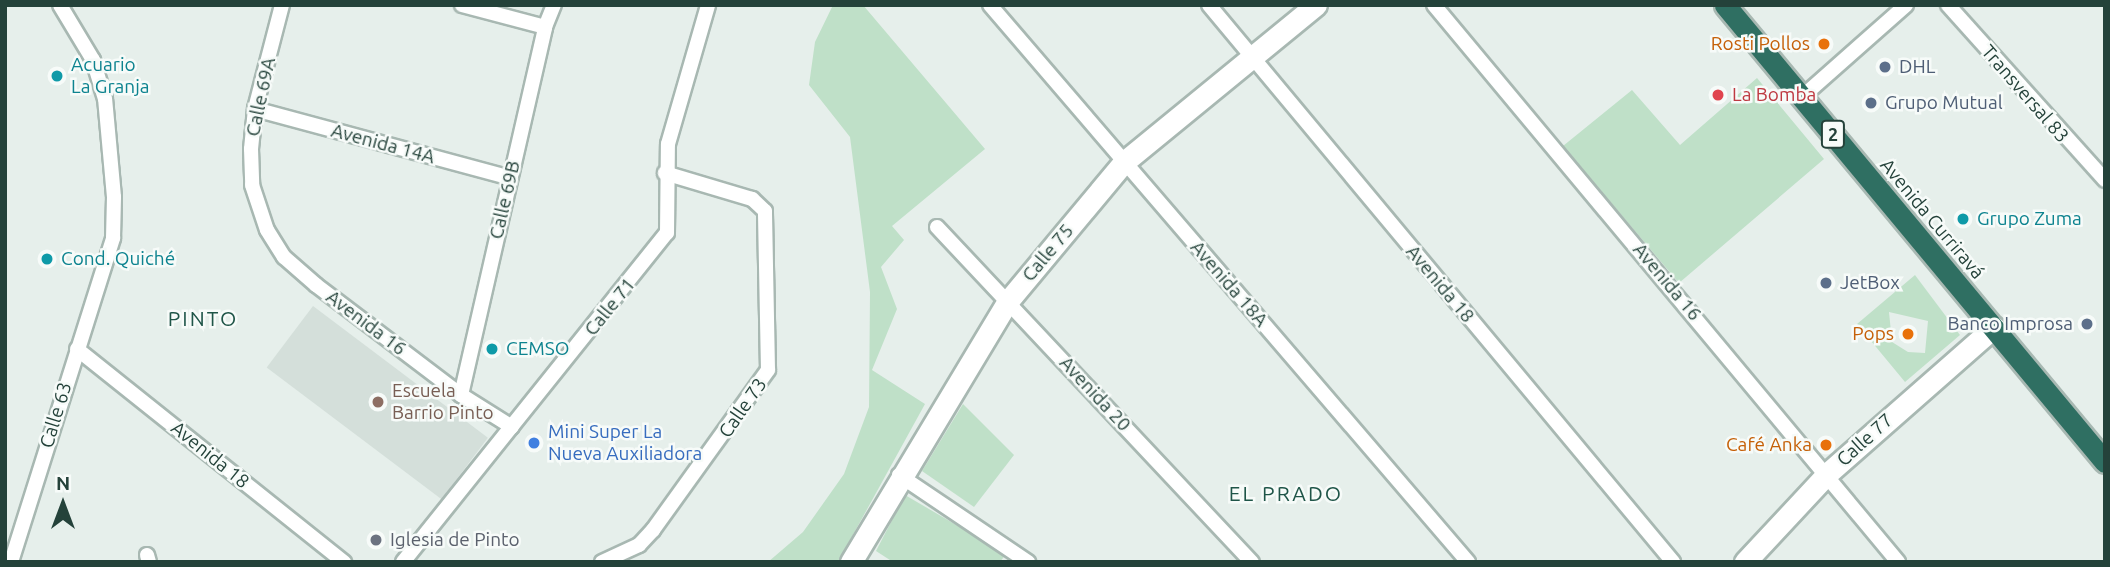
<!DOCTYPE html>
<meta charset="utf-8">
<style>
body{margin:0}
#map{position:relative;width:2110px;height:567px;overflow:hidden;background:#e6efeb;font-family:Ubuntu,sans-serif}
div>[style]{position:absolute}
.built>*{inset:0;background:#d4dfda;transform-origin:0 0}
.green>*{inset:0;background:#bfe0c8}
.roads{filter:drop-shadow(2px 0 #a8b8b2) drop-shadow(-2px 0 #a8b8b2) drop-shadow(0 2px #a8b8b2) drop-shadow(0 -2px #a8b8b2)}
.street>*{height:14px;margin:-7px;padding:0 7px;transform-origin:7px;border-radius:7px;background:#fff}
.secondary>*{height:21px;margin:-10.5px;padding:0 10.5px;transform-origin:10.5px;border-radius:10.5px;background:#fff}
.highway>*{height:21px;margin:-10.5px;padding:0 10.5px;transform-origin:10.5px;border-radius:10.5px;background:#2f6f62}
.dots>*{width:19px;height:19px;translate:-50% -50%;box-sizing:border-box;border:4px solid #f7fbf9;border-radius:50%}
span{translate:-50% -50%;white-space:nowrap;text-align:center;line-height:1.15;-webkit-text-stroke:5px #f7fbf9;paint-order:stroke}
.shield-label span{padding:2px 5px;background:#f7fbf9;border:2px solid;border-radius:5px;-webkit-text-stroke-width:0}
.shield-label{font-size:18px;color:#24423a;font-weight:700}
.food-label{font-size:19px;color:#c56008}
.right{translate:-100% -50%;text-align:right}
.culture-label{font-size:19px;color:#0d838f}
.left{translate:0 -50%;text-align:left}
.service-label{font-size:19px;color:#4e5e75}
.street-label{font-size:19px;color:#24423a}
.health-label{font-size:19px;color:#be3a42}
.education-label{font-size:19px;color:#785e54}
.shop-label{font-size:19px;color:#366cbe}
.worship-label{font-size:19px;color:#5b616d}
.neighbourhood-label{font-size:21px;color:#1f5548;letter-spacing:2px}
.frame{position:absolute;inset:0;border:7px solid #24423a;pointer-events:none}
.north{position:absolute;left:28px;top:469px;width:70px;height:70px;-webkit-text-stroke:5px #f7fbf9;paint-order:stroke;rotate:0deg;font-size:19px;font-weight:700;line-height:28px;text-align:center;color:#24423a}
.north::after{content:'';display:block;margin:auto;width:24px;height:32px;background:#24423a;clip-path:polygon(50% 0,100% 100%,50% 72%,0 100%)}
</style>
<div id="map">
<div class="built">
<div style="left:313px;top:306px;width:219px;height:77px;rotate:37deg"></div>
</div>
<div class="green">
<div style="clip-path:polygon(833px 5px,863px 5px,985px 149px,892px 226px,904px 240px,881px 267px,897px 309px,872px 370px,925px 404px,838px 562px,768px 562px,803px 532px,844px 474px,869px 407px,870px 292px,850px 137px,809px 85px,815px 42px)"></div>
<div style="clip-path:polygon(1757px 78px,1824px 159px,1679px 283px,1563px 146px,1632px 90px,1680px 145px)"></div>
<div style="clip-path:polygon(evenodd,1915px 275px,1960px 335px,1905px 382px,1857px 324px,1915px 275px,1889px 312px,1928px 321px,1925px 353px,1908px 352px,1892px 342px,1889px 312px)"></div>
<div style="clip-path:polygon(963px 404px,1014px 455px,974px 507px,922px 471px)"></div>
<div style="clip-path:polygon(905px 495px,1006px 554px,1000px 562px,893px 562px,876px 551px)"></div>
</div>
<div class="roads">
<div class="street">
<div style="left:282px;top:5px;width:107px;rotate:104.6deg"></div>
<div style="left:255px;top:109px;width:40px;rotate:95.7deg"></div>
<div style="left:251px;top:149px;width:36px;rotate:88deg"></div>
<div style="left:252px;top:185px;width:47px;rotate:71.6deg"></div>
<div style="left:267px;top:230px;width:32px;rotate:58deg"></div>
<div style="left:284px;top:257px;width:43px;rotate:41.2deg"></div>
<div style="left:316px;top:285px;width:182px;rotate:37.2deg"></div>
<div style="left:461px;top:395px;width:60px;rotate:32.1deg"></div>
<div style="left:462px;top:5px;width:86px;rotate:14.8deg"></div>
<div style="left:990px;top:5px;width:734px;rotate:49.36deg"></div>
<div style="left:1209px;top:5px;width:725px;rotate:50.2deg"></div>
<div style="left:1434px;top:5px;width:725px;rotate:50.2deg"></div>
<div style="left:1948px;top:5px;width:235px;rotate:48.1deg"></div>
<div style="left:1802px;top:97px;width:139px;rotate:-41.5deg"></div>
<div style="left:255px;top:109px;width:264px;rotate:15.1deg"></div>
<div style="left:937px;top:227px;width:460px;rotate:46.8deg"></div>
<div style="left:77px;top:349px;width:342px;rotate:38.6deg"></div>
<div style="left:461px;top:395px;width:377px;rotate:-77.1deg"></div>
<div style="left:545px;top:27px;width:24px;rotate:-68deg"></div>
<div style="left:899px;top:475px;width:156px;rotate:34deg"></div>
<div style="left:147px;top:555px;width:7px;rotate:74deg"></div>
<div style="left:11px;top:562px;width:340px;rotate:-72.5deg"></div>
<div style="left:113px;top:238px;width:41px;rotate:-88.6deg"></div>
<div style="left:114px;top:197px;width:98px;rotate:-95.2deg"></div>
<div style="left:105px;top:99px;width:41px;rotate:-107.1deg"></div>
<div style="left:93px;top:60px;width:64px;rotate:-121deg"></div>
<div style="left:403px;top:562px;width:422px;rotate:-51.3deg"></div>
<div style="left:667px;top:233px;width:89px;rotate:-89.4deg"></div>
<div style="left:668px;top:144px;width:145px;rotate:-73.9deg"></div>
<div style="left:602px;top:562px;width:41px;rotate:-24.7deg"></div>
<div style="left:639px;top:545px;width:21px;rotate:-47deg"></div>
<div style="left:653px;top:530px;width:197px;rotate:-54.3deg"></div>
<div style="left:768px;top:370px;width:159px;rotate:-91.1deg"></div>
<div style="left:765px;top:211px;width:18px;rotate:-137deg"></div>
<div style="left:752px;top:199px;width:91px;rotate:-163.4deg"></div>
</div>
<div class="secondary">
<div style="left:851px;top:562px;width:305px;rotate:-59deg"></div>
<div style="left:1008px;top:301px;width:181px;rotate:-50.2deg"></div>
<div style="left:1124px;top:162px;width:248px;rotate:-39.3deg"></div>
<div style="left:1745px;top:562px;width:122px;rotate:-47deg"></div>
<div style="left:1828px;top:473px;width:221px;rotate:-41.3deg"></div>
</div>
<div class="highway">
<div style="left:1725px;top:5px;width:594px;rotate:50.26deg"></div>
</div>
</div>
<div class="dots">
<div style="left:1824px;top:44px;background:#e8710a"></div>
<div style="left:1885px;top:67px;background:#5c6f8a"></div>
<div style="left:57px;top:76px;background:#0f9aa8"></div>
<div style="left:1718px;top:95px;background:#e0444e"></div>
<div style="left:1871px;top:103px;background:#5c6f8a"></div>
<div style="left:1963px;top:219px;background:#0f9aa8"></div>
<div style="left:47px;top:259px;background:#0f9aa8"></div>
<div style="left:1826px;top:283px;background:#5c6f8a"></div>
<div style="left:2087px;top:324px;background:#5c6f8a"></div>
<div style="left:1908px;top:334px;background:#e8710a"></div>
<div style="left:492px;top:349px;background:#0f9aa8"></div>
<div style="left:378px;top:402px;background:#8d6e63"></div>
<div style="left:534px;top:443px;background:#3f7fe0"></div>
<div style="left:1826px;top:445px;background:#e8710a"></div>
<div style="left:376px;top:540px;background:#6b7280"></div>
</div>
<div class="shield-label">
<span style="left:1833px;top:134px">2</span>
</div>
<div class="food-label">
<span class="right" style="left:1810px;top:44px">Rosti Pollos</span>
<span class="right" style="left:1894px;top:334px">Pops</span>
<span class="right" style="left:1812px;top:445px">Café Anka</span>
</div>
<div class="culture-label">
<span class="left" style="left:71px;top:76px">Acuario<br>La Granja</span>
<span class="left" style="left:1977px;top:219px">Grupo Zuma</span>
<span class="left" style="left:61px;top:259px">Cond. Quiché</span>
<span class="left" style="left:506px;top:349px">CEMSO</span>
</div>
<div class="service-label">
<span class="left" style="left:1899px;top:67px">DHL</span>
<span class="left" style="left:1885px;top:103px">Grupo Mutual</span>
<span class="left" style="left:1840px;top:283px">JetBox</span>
<span class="right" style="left:2073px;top:324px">Banco Improsa</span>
</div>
<div class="street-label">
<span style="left:2025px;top:94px;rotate:49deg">Transversal 83</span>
<span style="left:261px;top:97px;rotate:-78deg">Calle 69A</span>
<span style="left:383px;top:144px;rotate:15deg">Avenida 14A</span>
<span style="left:505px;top:200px;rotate:-77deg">Calle 69B</span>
<span style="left:1932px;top:219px;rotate:50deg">Avenida Curriravá</span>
<span style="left:1048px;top:253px;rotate:-50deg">Calle 75</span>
<span style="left:1667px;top:282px;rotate:50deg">Avenida 16</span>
<span style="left:1229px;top:284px;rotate:49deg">Avenida 18A</span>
<span style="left:1440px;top:284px;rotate:50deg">Avenida 18</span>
<span style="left:610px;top:307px;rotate:-51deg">Calle 71</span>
<span style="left:366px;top:323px;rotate:37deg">Avenida 16</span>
<span style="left:1095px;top:394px;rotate:47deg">Avenida 20</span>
<span style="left:743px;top:408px;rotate:-55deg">Calle 73</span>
<span style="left:56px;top:415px;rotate:-73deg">Calle 63</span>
<span style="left:1865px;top:440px;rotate:-42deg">Calle 77</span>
<span style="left:210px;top:455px;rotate:39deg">Avenida 18</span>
</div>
<div class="health-label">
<span class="left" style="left:1732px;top:95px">La Bomba</span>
</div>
<div class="education-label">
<span class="left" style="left:392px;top:402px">Escuela<br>Barrio Pinto</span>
</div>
<div class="shop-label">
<span class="left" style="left:548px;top:443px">Mini Super La<br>Nueva Auxiliadora</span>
</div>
<div class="worship-label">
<span class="left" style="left:390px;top:540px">Iglesia de Pinto</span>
</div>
<div class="neighbourhood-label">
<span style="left:203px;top:318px">PINTO</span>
<span style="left:1286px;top:493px">EL PRADO</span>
</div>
<div class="frame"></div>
<div class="north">N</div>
</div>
